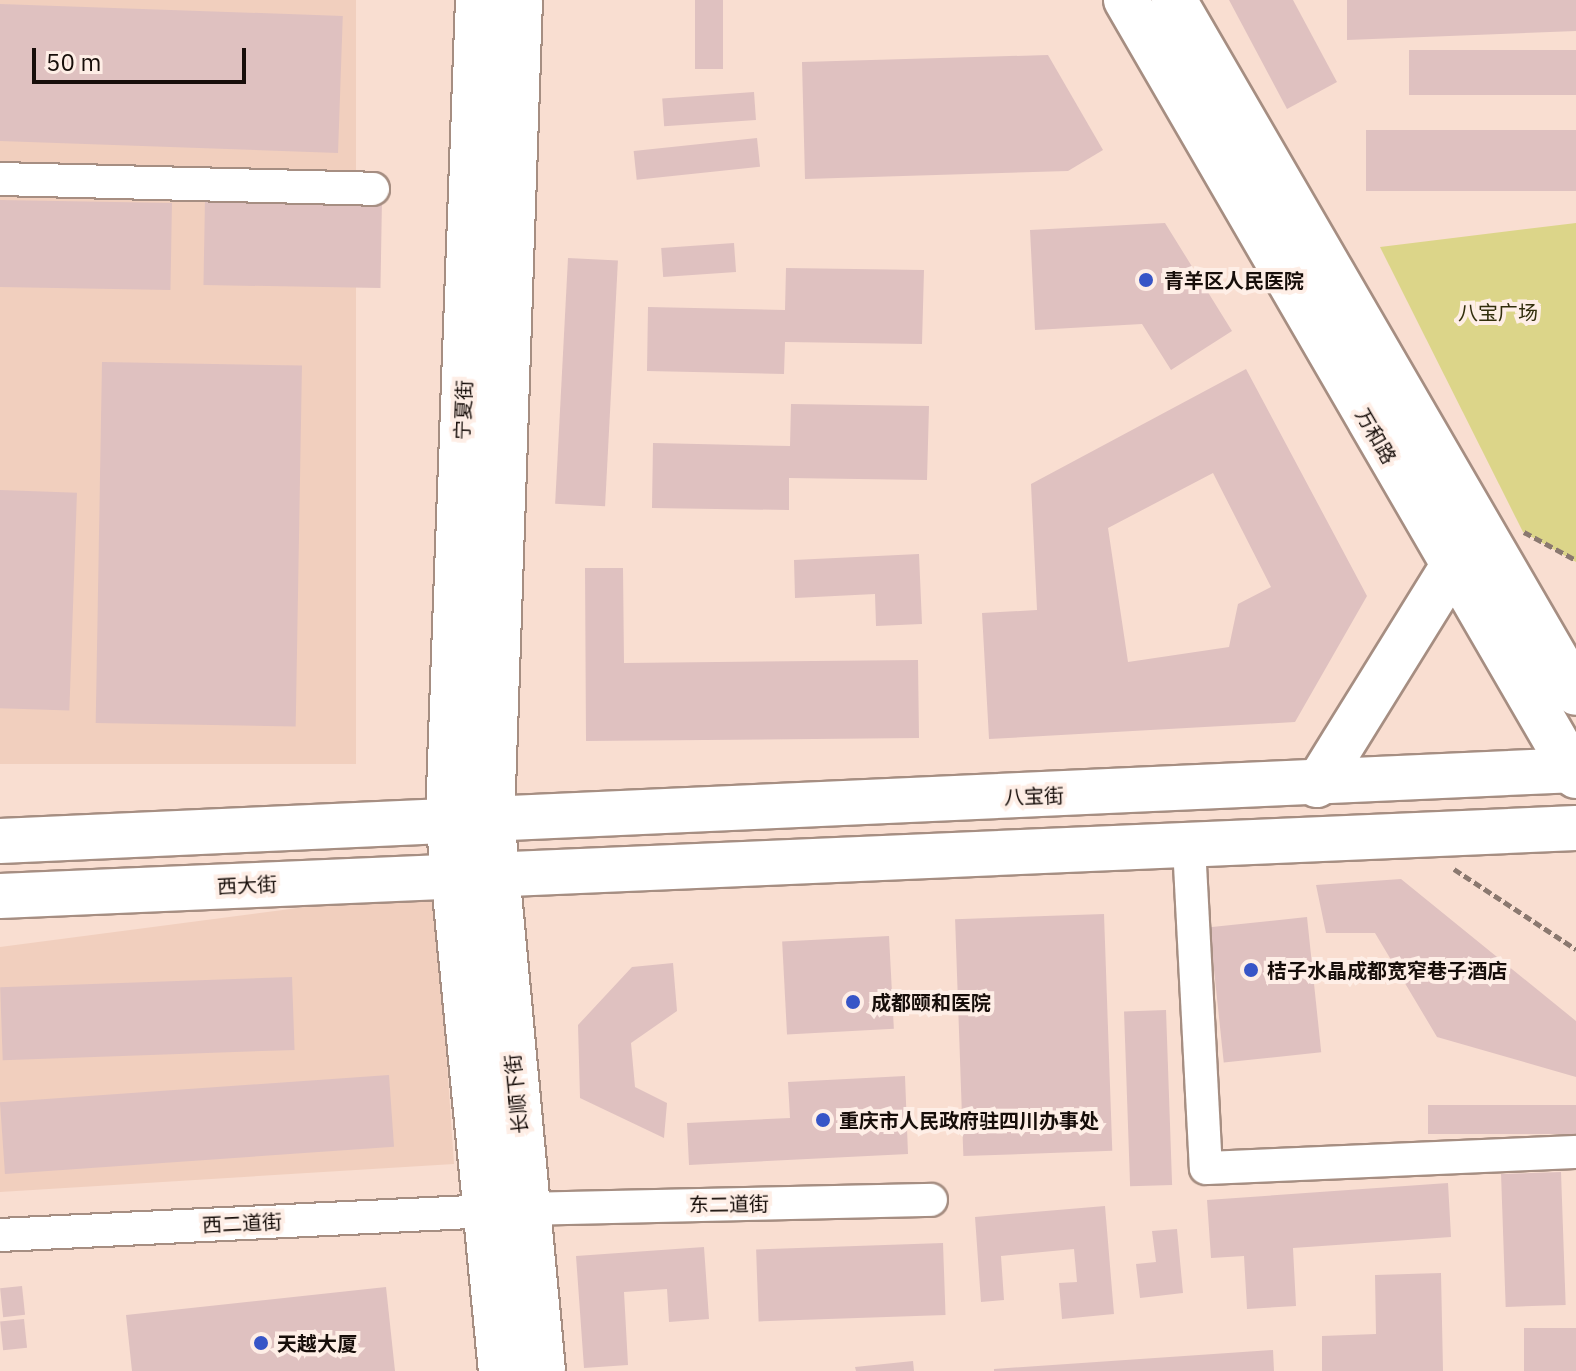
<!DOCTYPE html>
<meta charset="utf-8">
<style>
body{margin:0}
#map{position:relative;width:1576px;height:1371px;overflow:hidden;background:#f9ded1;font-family:"IBM Plex Sans","Noto Sans SC",sans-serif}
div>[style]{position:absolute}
.built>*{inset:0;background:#f1cfbe;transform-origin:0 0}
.green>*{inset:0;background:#dcd589}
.building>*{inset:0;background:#dfc1c0;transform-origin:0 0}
.path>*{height:5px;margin-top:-2.5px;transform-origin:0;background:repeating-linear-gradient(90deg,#8a786f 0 8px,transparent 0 12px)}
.roads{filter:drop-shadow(2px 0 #a68e82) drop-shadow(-2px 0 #a68e82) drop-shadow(0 2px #a68e82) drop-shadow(0 -2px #a68e82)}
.street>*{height:32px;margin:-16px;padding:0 16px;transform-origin:16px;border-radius:16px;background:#fff}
.secondary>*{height:44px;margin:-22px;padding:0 22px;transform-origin:22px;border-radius:22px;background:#fff}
.primary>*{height:44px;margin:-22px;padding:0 22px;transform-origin:22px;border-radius:22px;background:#fff}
.dots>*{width:22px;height:22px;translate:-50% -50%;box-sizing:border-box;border:4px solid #feeee6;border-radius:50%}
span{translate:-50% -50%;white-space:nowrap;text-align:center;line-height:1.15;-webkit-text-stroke:8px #feeee6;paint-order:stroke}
.poi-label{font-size:20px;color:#170e0a;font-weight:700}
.left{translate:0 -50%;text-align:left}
.park-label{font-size:20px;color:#322e0c}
.street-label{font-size:20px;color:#170e0a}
.scale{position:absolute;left:32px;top:48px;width:214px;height:36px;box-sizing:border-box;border:4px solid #170e0a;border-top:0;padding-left:10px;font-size:24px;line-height:28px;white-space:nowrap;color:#170e0a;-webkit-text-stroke:6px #feeee6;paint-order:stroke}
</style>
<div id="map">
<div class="built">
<div style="left:0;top:0;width:356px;height:764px"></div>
<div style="clip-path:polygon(435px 890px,454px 1164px,0 1192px,0 947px)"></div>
</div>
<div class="green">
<div style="clip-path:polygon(1576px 223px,1576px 562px,1523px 532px,1380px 247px)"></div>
</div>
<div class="building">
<div style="left:695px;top:0;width:28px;height:69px"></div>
<div style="clip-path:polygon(1229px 0,1293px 0,1337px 82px,1287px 109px)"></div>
<div style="clip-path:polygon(1347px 0,1576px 0,1576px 31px,1347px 40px)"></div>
<div style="left:0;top:4px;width:343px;height:137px;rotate:2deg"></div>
<div style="left:1576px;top:50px;width:45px;height:167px;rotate:90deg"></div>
<div style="clip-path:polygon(1048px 55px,1103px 150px,1068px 171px,805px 179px,802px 62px)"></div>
<div style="left:754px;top:92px;width:28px;height:92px;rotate:86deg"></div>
<div style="left:1576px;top:130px;width:61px;height:210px;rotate:90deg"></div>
<div style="left:757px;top:138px;width:29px;height:124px;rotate:84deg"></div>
<div style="left:205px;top:198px;width:177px;height:87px;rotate:1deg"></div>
<div style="left:0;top:200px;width:172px;height:87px;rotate:1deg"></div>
<div style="clip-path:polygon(1165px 223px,1232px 331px,1171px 370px,1142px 324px,1035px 330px,1030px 230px)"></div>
<div style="left:734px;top:243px;width:29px;height:73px;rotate:86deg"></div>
<div style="left:568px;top:258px;width:50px;height:246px;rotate:3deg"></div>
<div style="clip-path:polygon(786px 268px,924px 270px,922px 344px,785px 342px,784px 374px,647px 371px,648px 307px,785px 310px)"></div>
<div style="left:102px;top:362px;width:200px;height:361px;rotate:1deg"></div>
<div style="clip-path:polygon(evenodd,1246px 369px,1367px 596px,1295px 722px,989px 739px,982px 613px,1037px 610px,1031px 484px,1246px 369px,1213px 473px,1271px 587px,1238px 604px,1229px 647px,1128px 662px,1108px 528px,1213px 473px)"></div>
<div style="clip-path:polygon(791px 404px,929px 406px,927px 480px,789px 478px,789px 510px,652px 508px,653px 443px,790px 446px)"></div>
<div style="left:0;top:490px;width:77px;height:218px;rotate:2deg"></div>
<div style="clip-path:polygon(919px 554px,922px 624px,876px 626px,875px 594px,795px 598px,794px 560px)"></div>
<div style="clip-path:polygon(585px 568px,623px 568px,624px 663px,918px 660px,919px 738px,586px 741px)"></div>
<div style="clip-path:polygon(1401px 879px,1576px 1021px,1576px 1077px,1437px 1037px,1375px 933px,1326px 933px,1316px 885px)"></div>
<div style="left:1104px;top:914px;width:237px;height:149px;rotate:88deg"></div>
<div style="left:1307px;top:917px;width:136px;height:98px;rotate:84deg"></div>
<div style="left:889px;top:936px;width:93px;height:107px;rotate:87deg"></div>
<div style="clip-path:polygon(673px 963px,677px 1011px,631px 1043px,635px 1087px,667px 1103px,664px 1138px,580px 1098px,578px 1025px,632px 967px)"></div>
<div style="left:292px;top:977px;width:73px;height:292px;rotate:88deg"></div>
<div style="left:1166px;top:1010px;width:175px;height:42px;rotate:88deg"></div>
<div style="left:389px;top:1075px;width:72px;height:390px;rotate:86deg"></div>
<div style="clip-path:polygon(905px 1076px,908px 1154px,689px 1165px,687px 1123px,790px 1118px,788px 1082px)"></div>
<div style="left:1576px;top:1105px;width:29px;height:148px;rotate:90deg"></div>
<div style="left:1561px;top:1172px;width:133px;height:60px;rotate:88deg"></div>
<div style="clip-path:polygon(1448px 1183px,1451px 1237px,1293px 1248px,1296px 1306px,1247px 1309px,1244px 1256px,1211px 1258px,1207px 1200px)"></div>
<div style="clip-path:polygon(1105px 1206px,1114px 1314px,1062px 1319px,1059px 1283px,1077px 1282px,1074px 1249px,1001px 1256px,1004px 1300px,981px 1302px,975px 1217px)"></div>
<div style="clip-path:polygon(1177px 1229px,1183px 1293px,1140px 1298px,1136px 1264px,1156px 1262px,1152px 1231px)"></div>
<div style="left:943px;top:1243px;width:72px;height:187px;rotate:88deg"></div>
<div style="clip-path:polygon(704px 1247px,709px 1319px,669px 1322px,667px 1289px,624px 1292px,628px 1365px,584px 1368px,576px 1256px)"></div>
<div style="clip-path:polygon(1441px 1273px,1443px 1371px,1322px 1371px,1322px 1336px,1376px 1334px,1375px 1275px)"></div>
<div style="left:22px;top:1286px;width:29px;height:22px;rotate:84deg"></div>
<div style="clip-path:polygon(386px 1287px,395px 1371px,132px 1371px,126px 1315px)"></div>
<div style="left:24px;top:1319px;width:29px;height:24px;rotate:84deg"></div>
<div style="left:1576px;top:1328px;width:43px;height:52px;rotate:90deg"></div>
<div style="clip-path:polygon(1273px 1350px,1274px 1371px,994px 1371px,994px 1369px)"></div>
<div style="clip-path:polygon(913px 1361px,914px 1371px,856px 1371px,855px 1367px)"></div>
</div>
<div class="path">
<div style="left:1524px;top:532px;width:59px;rotate:28.3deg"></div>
<div style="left:1454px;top:869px;width:146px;rotate:33.3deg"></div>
</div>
<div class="roads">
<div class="street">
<div style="left:0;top:179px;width:373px;rotate:1.5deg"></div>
<div style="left:1189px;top:846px;width:322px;rotate:87deg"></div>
<div style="left:1206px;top:1168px;width:370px;rotate:-2.5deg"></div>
<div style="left:527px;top:1209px;width:404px;rotate:-1.3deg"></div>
<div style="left:0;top:1235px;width:484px;rotate:-2.8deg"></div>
</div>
<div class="secondary">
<div style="left:478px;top:0;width:820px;rotate:92.1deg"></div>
<div style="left:448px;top:819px;width:555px;rotate:84.52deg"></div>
<div style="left:520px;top:0;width:817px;rotate:91.96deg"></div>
<div style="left:492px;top:817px;width:556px;rotate:84.74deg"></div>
</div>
<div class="primary">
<div style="left:1126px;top:0;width:897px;rotate:59.89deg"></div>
<div style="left:1174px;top:0;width:801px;rotate:59.88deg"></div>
<div style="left:1317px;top:785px;width:256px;rotate:-58.2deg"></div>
<div style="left:0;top:841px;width:1578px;rotate:-2.58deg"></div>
<div style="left:0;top:896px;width:1577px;rotate:-2.47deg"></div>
</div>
</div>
<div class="dots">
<div style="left:1146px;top:280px;background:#3755c7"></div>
<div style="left:1251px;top:970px;background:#3755c7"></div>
<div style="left:853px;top:1002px;background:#3755c7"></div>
<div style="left:823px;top:1120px;background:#3755c7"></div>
<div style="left:261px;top:1343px;background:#3755c7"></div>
</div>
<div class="poi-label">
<span class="left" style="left:1164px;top:280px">青羊区人民医院</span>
<span class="left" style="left:1267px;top:970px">桔子水晶成都宽窄巷子酒店</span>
<span class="left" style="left:871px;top:1002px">成都颐和医院</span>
<span class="left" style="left:839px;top:1120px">重庆市人民政府驻四川办事处</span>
<span class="left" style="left:277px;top:1343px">天越大厦</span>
</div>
<div class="park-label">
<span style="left:1498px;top:312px">八宝广场</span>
</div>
<div class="street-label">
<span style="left:463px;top:410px;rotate:-88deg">宁夏街</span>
<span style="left:1376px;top:436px;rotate:60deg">万和路</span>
<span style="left:1034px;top:796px;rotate:-2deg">八宝街</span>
<span style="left:247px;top:885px;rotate:-3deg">西大街</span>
<span style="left:516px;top:1094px;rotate:-96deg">长顺下街</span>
<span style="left:729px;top:1204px;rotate:-1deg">东二道街</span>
<span style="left:242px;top:1223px;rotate:-3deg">西二道街</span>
</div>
<div class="scale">50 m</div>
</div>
